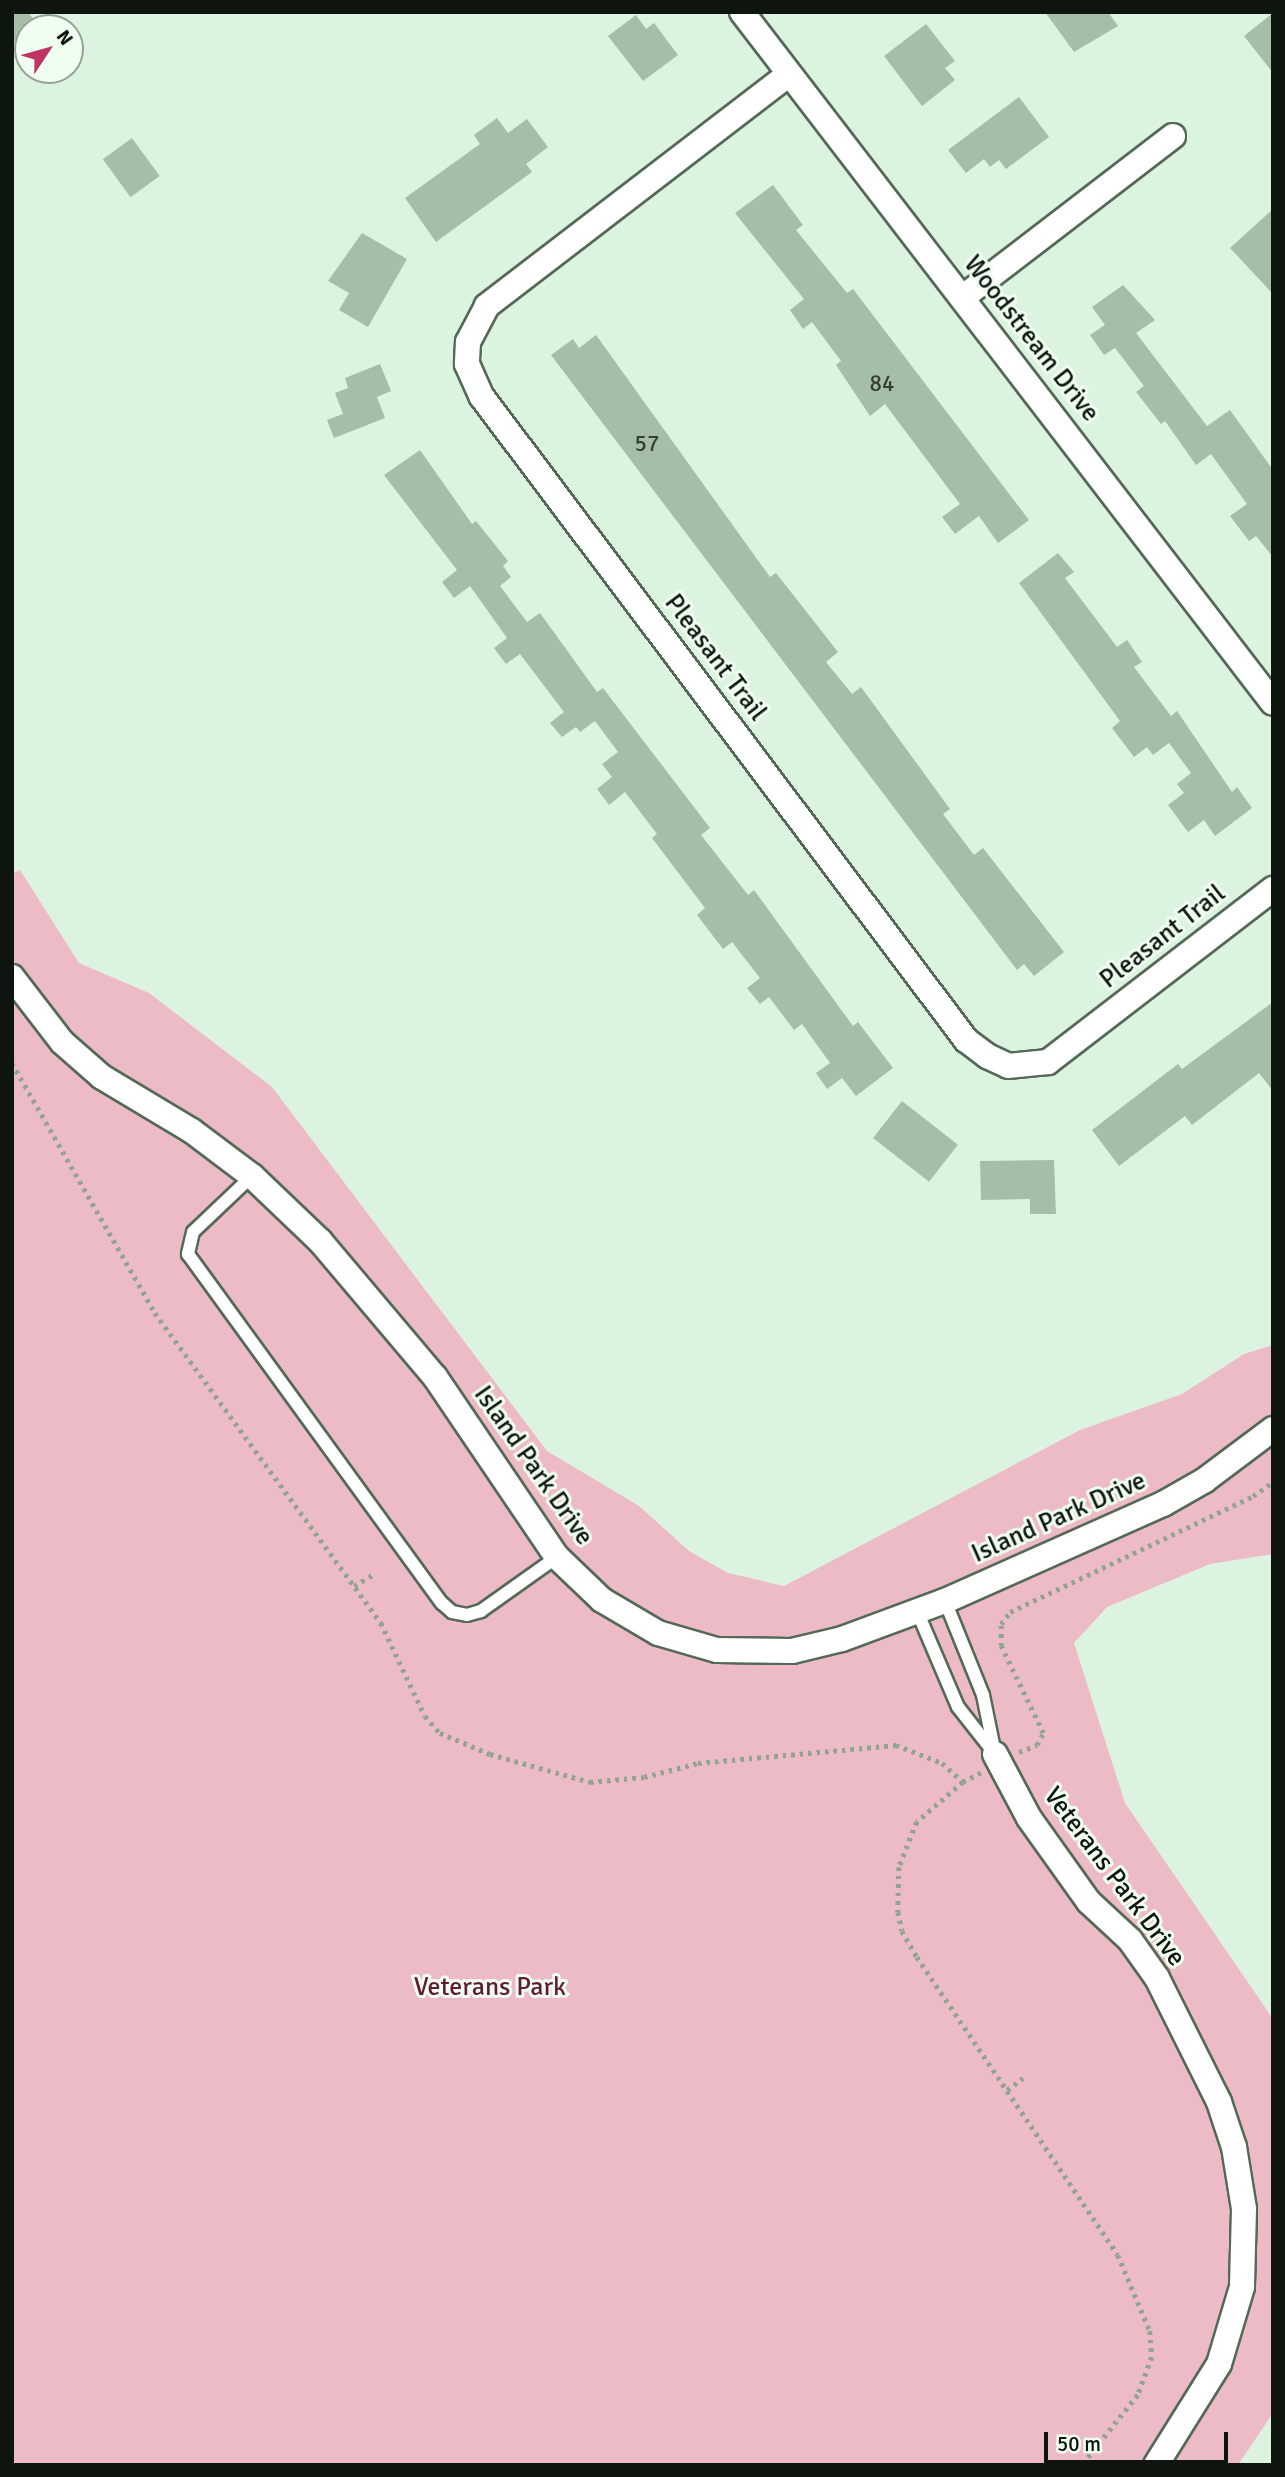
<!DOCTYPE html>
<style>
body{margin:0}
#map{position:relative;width:1285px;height:2477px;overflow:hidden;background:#dcf4df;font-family:Signika,sans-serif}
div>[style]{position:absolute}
.green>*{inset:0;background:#edbbc5}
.building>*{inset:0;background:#a6bda8;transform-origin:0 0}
.path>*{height:4.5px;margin-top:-2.25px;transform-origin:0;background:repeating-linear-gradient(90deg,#91a393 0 3.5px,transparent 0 8.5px)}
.roads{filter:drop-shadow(2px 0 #546956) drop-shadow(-2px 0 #546956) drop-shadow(0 2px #546956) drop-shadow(0 -2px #546956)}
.service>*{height:12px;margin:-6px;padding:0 6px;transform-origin:6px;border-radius:6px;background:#fff}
.minor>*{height:24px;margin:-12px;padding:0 12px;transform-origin:12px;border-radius:12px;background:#fff}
span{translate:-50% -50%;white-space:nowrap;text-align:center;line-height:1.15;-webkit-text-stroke:6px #f0fef1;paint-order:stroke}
.number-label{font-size:23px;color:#333f34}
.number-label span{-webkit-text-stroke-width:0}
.street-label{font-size:26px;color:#0d150e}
.park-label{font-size:26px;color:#611c33}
.frame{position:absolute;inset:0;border:14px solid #0d150e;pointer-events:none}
.north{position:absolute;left:14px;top:14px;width:70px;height:70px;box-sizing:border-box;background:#f0fef1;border:2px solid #95a196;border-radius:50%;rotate:54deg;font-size:19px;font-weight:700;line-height:28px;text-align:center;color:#0d150e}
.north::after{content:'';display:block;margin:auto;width:24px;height:32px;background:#bf3365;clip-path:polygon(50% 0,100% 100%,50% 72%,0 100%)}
.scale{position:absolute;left:1044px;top:2432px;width:184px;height:32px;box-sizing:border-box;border:4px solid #0d150e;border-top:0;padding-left:9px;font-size:21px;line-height:24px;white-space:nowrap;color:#0d150e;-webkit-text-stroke:5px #f0fef1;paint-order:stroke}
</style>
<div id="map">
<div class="green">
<div style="clip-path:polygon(20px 870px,79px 963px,149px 993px,272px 1087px,547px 1451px,639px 1506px,689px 1551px,728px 1573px,784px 1586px,1080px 1430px,1182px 1394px,1244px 1354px,1273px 1345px,1273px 1554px,1210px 1564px,1107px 1607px,1074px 1643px,1125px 1803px,1273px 2019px,1273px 2413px,1238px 2465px,12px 2465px,12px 874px)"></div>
</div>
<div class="building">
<div style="clip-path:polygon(12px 12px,28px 12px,37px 24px,12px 43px)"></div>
<div style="clip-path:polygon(1045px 12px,1108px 12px,1118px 26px,1074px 52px)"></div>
<div style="clip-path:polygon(1273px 13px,1273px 73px,1244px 36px)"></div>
<div style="clip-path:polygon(636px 15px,646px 29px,654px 23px,678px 55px,643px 81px,608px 36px)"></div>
<div style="clip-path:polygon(926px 24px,955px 61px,945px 68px,955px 80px,922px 106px,884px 56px)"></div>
<div style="clip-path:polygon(1019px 97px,1049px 137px,1006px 169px,999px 160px,990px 167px,984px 159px,966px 173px,948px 150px)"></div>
<div style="clip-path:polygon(497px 118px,508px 133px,527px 119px,548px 147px,526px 164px,532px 172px,436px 242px,405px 198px,480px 144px,474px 135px)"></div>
<div style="left:132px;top:138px;width:47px;height:36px;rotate:54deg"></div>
<div style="clip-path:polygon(773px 185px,803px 225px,796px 230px,847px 293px,853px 289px,1029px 520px,998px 543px,979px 516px,955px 534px,942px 517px,960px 504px,885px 404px,870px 416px,836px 365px,841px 361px,812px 322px,803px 329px,790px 310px,804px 299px,735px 213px)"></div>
<div style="clip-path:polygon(1273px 209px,1273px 294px,1230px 248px)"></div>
<div style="clip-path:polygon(362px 233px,407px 259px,368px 327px,339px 310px,349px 293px,328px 281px)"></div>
<div style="clip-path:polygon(1123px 285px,1155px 320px,1136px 333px,1207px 426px,1230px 410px,1273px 470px,1273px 557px,1256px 536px,1249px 541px,1230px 516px,1247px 504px,1211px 454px,1196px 465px,1165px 421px,1161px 424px,1136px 392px,1144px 386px,1115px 348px,1104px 355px,1090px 335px,1105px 325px,1092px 307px)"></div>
<div style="clip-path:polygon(596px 335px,770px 577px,776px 573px,838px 652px,826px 662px,852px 694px,861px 687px,950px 809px,943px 814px,974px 855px,983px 848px,1064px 952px,1034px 976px,1024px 964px,1017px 970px,551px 355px,573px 339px,579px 348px)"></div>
<div style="clip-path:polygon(380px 364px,391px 391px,377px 397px,385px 418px,334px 438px,327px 420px,343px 414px,335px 393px,348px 388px,345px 378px)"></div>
<div style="clip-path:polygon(420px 450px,472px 524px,476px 521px,508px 561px,503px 566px,511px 577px,500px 586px,527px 622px,540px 613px,597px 692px,603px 688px,710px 828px,701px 835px,748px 895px,754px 890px,853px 1026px,858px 1022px,893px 1068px,856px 1096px,842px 1078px,827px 1089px,816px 1073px,830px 1063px,802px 1024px,794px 1030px,769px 997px,760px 1004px,747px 988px,760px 978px,732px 942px,723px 949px,697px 915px,705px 908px,652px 838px,657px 834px,625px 792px,609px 805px,597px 789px,612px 777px,602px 764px,618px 752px,595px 721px,580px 732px,576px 727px,562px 737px,550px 723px,564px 712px,520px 654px,506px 664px,494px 648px,507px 638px,470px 586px,454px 598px,442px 582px,457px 570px,384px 475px)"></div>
<div style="clip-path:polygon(1058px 553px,1074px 572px,1065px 578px,1117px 647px,1127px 640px,1142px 662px,1134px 667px,1171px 716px,1177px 711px,1232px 792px,1237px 787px,1252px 808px,1215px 836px,1204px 820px,1188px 832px,1168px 805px,1184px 793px,1177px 784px,1191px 773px,1169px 743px,1153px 755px,1147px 747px,1134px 757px,1112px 728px,1120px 721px,1019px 583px)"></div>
<div style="clip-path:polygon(1273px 1002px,1273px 1091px,1259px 1073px,1192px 1125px,1185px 1116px,1119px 1166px,1092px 1130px,1178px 1064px,1182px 1069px)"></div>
<div style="left:902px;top:1101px;width:71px;height:47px;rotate:38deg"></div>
<div style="clip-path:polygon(1054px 1160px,1056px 1214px,1030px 1214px,1030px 1199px,981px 1200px,980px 1161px)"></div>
</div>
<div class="path">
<div style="left:12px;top:1063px;width:288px;rotate:60.2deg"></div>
<div style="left:155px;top:1313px;width:384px;rotate:53.9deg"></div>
<div style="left:381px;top:1623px;width:103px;rotate:64.7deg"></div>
<div style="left:425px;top:1716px;width:23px;rotate:49deg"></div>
<div style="left:440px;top:1733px;width:54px;rotate:22.8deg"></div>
<div style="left:490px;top:1754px;width:104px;rotate:15.6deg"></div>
<div style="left:590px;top:1782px;width:54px;rotate:-5.3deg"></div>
<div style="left:644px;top:1777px;width:56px;rotate:-14.5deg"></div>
<div style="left:698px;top:1763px;width:199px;rotate:-5.2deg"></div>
<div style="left:896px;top:1745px;width:49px;rotate:21.4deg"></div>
<div style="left:942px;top:1763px;width:28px;rotate:42deg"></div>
<div style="left:354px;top:1586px;width:21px;rotate:-31deg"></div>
<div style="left:1019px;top:1752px;width:19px;rotate:-21deg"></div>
<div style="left:1037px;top:1745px;width:13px;rotate:-63deg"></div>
<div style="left:1043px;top:1733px;width:97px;rotate:-115.8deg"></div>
<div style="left:1001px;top:1646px;width:22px;rotate:-90deg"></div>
<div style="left:1001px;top:1624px;width:15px;rotate:-53deg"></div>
<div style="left:1010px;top:1612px;width:269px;rotate:-25.5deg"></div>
<div style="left:1253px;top:1496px;width:24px;rotate:-35deg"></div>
<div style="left:981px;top:1773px;width:20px;rotate:153deg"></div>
<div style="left:963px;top:1782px;width:61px;rotate:139deg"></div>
<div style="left:917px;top:1822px;width:48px;rotate:111.8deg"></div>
<div style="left:899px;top:1867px;width:45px;rotate:91.3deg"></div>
<div style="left:898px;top:1912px;width:19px;rotate:78deg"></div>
<div style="left:902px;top:1931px;width:30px;rotate:60deg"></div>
<div style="left:917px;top:1957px;width:359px;rotate:56deg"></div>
<div style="left:1118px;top:2255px;width:82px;rotate:67.2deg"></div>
<div style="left:1150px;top:2331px;width:26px;rotate:86deg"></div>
<div style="left:1152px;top:2357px;width:40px;rotate:110.2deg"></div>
<div style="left:1138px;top:2395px;width:90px;rotate:128.7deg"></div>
<div style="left:1007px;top:2090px;width:20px;rotate:-37deg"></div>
</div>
<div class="roads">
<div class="service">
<div style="left:252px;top:1176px;width:81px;rotate:136.5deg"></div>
<div style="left:193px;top:1232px;width:23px;rotate:103deg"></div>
<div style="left:188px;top:1254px;width:432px;rotate:54deg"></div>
<div style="left:442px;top:1603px;width:13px;rotate:42deg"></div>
<div style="left:452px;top:1612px;width:15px;rotate:11deg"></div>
<div style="left:467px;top:1615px;width:15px;rotate:-16deg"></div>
<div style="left:481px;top:1611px;width:93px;rotate:-35.4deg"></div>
<div style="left:917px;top:1611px;width:104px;rotate:66.9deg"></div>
<div style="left:958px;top:1707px;width:60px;rotate:51.8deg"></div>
<div style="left:995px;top:1754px;width:60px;rotate:-101.5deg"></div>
<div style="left:983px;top:1695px;width:101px;rotate:-112deg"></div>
</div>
<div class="minor">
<div style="left:742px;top:12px;width:871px;rotate:52.46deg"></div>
<div style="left:789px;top:74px;width:381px;rotate:142.5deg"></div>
<div style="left:487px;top:306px;width:41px;rotate:117.8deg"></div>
<div style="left:468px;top:342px;width:22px;rotate:93deg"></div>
<div style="left:467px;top:364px;width:36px;rotate:66deg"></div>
<div style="left:482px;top:397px;width:805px;rotate:53.03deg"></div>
<div style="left:966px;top:1040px;width:26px;rotate:37deg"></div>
<div style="left:987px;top:1056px;width:23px;rotate:25deg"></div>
<div style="left:1008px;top:1066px;width:40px;rotate:-5.7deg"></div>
<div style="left:1048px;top:1062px;width:284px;rotate:-37.6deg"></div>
<div style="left:962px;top:298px;width:266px;rotate:-37.5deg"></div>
<div style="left:12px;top:977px;width:82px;rotate:52.4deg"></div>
<div style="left:62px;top:1042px;width:53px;rotate:41.2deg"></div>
<div style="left:102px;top:1077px;width:105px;rotate:31deg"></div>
<div style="left:192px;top:1131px;width:75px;rotate:36.9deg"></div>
<div style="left:252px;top:1176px;width:94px;rotate:43.7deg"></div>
<div style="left:320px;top:1241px;width:178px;rotate:49.8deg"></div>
<div style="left:435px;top:1377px;width:217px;rotate:55.9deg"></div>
<div style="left:557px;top:1557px;width:62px;rotate:43.7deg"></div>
<div style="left:602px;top:1600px;width:65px;rotate:30.5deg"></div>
<div style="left:658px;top:1633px;width:61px;rotate:16.1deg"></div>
<div style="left:717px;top:1650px;width:75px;rotate:0.8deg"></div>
<div style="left:792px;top:1651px;width:51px;rotate:-13.5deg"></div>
<div style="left:842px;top:1639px;width:110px;rotate:-20.3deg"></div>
<div style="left:945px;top:1601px;width:239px;rotate:-24deg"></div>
<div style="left:1163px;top:1504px;width:48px;rotate:-29.7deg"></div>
<div style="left:1205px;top:1480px;width:85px;rotate:-36.9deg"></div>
<div style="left:995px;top:1754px;width:72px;rotate:62deg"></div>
<div style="left:1029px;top:1818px;width:103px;rotate:54.5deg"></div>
<div style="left:1089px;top:1902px;width:56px;rotate:42.8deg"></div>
<div style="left:1130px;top:1940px;width:47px;rotate:54.6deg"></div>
<div style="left:1157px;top:1978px;width:139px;rotate:63.4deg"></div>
<div style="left:1219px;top:2102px;width:47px;rotate:71.6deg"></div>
<div style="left:1234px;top:2147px;width:63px;rotate:80.8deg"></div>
<div style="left:1244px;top:2209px;width:78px;rotate:91.5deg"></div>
<div style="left:1242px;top:2287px;width:80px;rotate:106.6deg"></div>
<div style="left:1219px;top:2364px;width:119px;rotate:122deg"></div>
</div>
</div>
<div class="number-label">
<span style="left:882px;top:384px">84</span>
<span style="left:647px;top:444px">57</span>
</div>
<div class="street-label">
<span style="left:1031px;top:339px;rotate:52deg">Woodstream Drive</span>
<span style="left:715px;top:658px;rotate:53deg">Pleasant Trail</span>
<span style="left:1163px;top:937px;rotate:-38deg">Pleasant Trail</span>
<span style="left:533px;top:1466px;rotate:55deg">Island Park Drive</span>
<span style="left:1059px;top:1518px;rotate:-24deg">Island Park Drive</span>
<span style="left:1114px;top:1877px;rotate:53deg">Veterans Park Drive</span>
</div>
<div class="park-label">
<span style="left:490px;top:1988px">Veterans Park</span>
</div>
<div class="frame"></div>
<div class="north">N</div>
<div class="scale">50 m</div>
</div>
